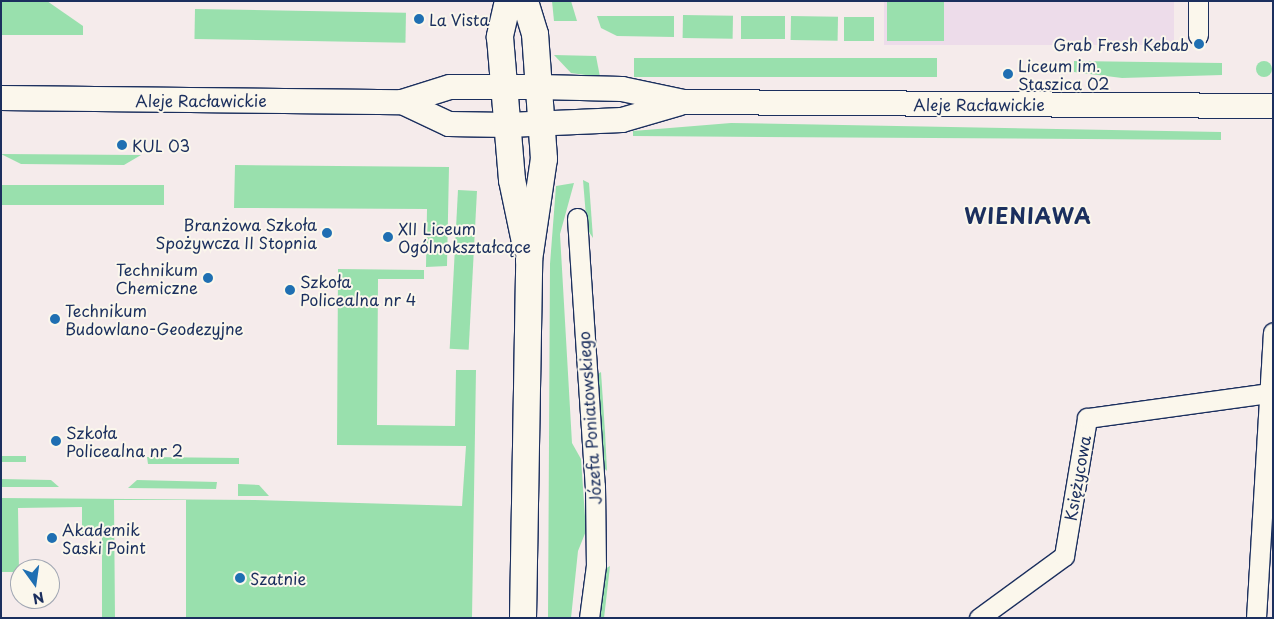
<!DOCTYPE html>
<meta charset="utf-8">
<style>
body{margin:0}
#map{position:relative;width:1274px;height:619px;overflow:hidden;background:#f5ebeb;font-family:"Playpen Sans",sans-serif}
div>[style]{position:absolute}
.built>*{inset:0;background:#eddcea;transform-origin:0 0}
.green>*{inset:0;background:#99e0ad;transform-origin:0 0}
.round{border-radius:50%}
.roads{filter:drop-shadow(1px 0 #1b2f5e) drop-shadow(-1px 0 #1b2f5e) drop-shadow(0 1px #1b2f5e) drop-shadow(0 -1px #1b2f5e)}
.minor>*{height:19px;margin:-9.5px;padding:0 9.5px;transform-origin:9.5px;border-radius:9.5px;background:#fbf7ec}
.tertiary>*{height:24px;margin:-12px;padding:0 12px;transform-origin:12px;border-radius:12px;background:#fbf7ec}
.secondary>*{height:26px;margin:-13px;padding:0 13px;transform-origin:13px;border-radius:13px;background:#fbf7ec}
.dots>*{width:14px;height:14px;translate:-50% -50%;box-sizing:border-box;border:2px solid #fbf7ec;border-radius:50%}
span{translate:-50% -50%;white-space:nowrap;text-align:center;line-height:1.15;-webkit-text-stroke:4px #fbf7ec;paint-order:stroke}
.poi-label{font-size:16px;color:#1b2f5e}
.left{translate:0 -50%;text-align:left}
.right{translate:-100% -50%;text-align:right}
.street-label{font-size:16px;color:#1b2f5e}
.district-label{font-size:21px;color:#1b2f5e;font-weight:700;letter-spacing:1px}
.frame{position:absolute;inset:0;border:2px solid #1b2f5e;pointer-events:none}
.north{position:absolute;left:10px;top:559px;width:50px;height:50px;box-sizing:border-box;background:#fbf7ec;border:1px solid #a1a7b3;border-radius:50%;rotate:166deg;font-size:14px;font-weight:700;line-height:20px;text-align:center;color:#1b2f5e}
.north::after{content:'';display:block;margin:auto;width:18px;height:22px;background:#1f6fb2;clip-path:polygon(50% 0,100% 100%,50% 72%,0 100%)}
</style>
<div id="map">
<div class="built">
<div style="left:884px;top:1px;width:290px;height:44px"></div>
</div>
<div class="green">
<div style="clip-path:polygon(1px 1px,47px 1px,83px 26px,83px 35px,1px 35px)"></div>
<div style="clip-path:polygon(552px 1px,571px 1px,577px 21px,554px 21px)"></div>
<div style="left:887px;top:1px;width:57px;height:40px"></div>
<div style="left:195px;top:9px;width:211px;height:30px;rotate:1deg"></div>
<div style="left:683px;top:15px;width:50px;height:23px;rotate:1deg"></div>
<div style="clip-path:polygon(597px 16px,674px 16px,674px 37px,617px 36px,601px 28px)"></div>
<div style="left:741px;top:16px;width:44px;height:23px"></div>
<div style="left:791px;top:16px;width:47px;height:24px;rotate:1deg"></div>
<div style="left:844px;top:17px;width:30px;height:24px"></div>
<div style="clip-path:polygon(554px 55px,596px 56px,600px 77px,571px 73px)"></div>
<div style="left:634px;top:58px;width:303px;height:19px"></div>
<div class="round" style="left:1256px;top:61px;width:16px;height:16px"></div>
<div style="clip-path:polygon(1074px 61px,1222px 63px,1222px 75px,1122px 78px,1074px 72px)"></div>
<div style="clip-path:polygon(731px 123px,1221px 132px,1221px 140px,633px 136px,633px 131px)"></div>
<div style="clip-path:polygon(1px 154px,141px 155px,124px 165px,21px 164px)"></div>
<div style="clip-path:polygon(235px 165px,449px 167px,447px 266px,426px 267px,427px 209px,234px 208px)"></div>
<div style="clip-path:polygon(583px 180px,589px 183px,593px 238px,587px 229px)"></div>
<div style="clip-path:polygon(574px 183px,560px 234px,572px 443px,581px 459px,586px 531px,578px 551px,571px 618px,548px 618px,550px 264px,556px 186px)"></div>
<div style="left:1px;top:185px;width:163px;height:20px"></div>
<div style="left:458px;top:190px;width:19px;height:159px;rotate:3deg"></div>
<div style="clip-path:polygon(338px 269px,424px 270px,424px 279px,378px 279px,377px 425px,455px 426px,456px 370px,476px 370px,472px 618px,186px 618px,186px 500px,114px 500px,115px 618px,102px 618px,102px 535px,82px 535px,82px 507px,18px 508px,19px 572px,1px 572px,1px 498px,255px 500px,462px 506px,466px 446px,337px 445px)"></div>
<div style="clip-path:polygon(601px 372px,605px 432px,607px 471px,602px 466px,595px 376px)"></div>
<div style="left:1px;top:456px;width:25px;height:6px"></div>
<div style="clip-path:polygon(147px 457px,239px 458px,239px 464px,148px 464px)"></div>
<div style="clip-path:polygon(1px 479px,51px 480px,59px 487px,1px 487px)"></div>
<div style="clip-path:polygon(137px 480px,217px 482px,216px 489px,128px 488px)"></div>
<div style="clip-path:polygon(238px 484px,259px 485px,269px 496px,238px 496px)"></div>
<div style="clip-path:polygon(610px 566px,604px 618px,599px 618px,605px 569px)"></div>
</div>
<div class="roads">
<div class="minor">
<div style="left:1198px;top:35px;width:34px;rotate:-90deg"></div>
<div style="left:577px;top:218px;width:269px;rotate:86.2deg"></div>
<div style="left:595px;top:486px;width:79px;rotate:89.3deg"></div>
<div style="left:596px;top:565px;width:53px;rotate:97.5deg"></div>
<div style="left:979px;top:618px;width:105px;rotate:-36.1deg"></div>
<div style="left:1064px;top:556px;width:140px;rotate:-80.5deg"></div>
<div style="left:1087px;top:418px;width:184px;rotate:-7.8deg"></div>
<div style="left:1256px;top:618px;width:286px;rotate:-86.6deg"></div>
</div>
<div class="tertiary">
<div style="left:1px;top:98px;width:401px;rotate:0.6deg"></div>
<div style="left:402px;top:102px;width:50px;rotate:-17.4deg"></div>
<div style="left:450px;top:87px;width:89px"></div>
<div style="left:539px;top:87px;width:83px;rotate:1.4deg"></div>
<div style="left:622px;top:89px;width:63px;rotate:11.8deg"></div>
<div style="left:684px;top:102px;width:589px;rotate:0.39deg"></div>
<div style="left:402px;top:102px;width:52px;rotate:25.1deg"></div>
<div style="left:449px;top:124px;width:59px;rotate:1deg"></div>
<div style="left:508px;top:125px;width:114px;rotate:-2.5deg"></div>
<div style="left:622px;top:120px;width:60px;rotate:-16.3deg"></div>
</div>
<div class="secondary">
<div style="left:508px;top:1px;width:37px;rotate:103deg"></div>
<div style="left:500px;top:37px;width:144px;rotate:85.2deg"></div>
<div style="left:512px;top:180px;width:68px;rotate:78.2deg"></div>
<div style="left:523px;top:618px;width:358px;rotate:-89deg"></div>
<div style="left:529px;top:260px;width:102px;rotate:-81.6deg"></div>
<div style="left:544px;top:159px;width:125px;rotate:-94.1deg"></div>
<div style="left:535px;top:34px;width:34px;rotate:-107deg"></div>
</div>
</div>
<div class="dots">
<div style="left:419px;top:19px;background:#1f6fb2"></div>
<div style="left:1199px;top:44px;background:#1f6fb2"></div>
<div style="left:1008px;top:74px;background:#1f6fb2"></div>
<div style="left:122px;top:145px;background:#1f6fb2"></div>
<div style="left:327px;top:233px;background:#1f6fb2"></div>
<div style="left:388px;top:237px;background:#1f6fb2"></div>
<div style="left:208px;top:278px;background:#1f6fb2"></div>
<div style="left:290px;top:290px;background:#1f6fb2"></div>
<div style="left:55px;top:319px;background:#1f6fb2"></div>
<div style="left:56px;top:441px;background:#1f6fb2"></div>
<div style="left:52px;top:538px;background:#1f6fb2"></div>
<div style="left:240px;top:578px;background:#1f6fb2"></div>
</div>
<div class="poi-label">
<span class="left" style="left:429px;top:19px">La Vista</span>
<span class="right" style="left:1189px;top:44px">Grab Fresh Kebab</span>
<span class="left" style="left:1018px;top:74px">Liceum im.<br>Staszica 02</span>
<span class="left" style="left:132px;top:145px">KUL 03</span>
<span class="right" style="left:317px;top:233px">Branżowa Szkoła<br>Spożywcza II Stopnia</span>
<span class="left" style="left:398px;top:237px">XII Liceum<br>Ogólnokształcące</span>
<span class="right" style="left:198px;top:278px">Technikum<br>Chemiczne</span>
<span class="left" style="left:300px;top:290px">Szkoła<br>Policealna nr 4</span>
<span class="left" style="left:65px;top:319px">Technikum<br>Budowlano-Geodezyjne</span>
<span class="left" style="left:66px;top:441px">Szkoła<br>Policealna nr 2</span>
<span class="left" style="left:62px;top:538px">Akademik<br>Saski Point</span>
<span class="left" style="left:250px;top:578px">Szatnie</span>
</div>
<div class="street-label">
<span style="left:201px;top:100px">Aleje Racławickie</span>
<span style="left:979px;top:104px">Aleje Racławickie</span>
<span style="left:589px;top:418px;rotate:-94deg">Józefa Poniatowskiego</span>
<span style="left:1077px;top:478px;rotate:-80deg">Księżycowa</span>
</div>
<div class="district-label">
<span style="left:1028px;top:215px">WIENIAWA</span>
</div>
<div class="frame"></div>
<div class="north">N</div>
</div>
